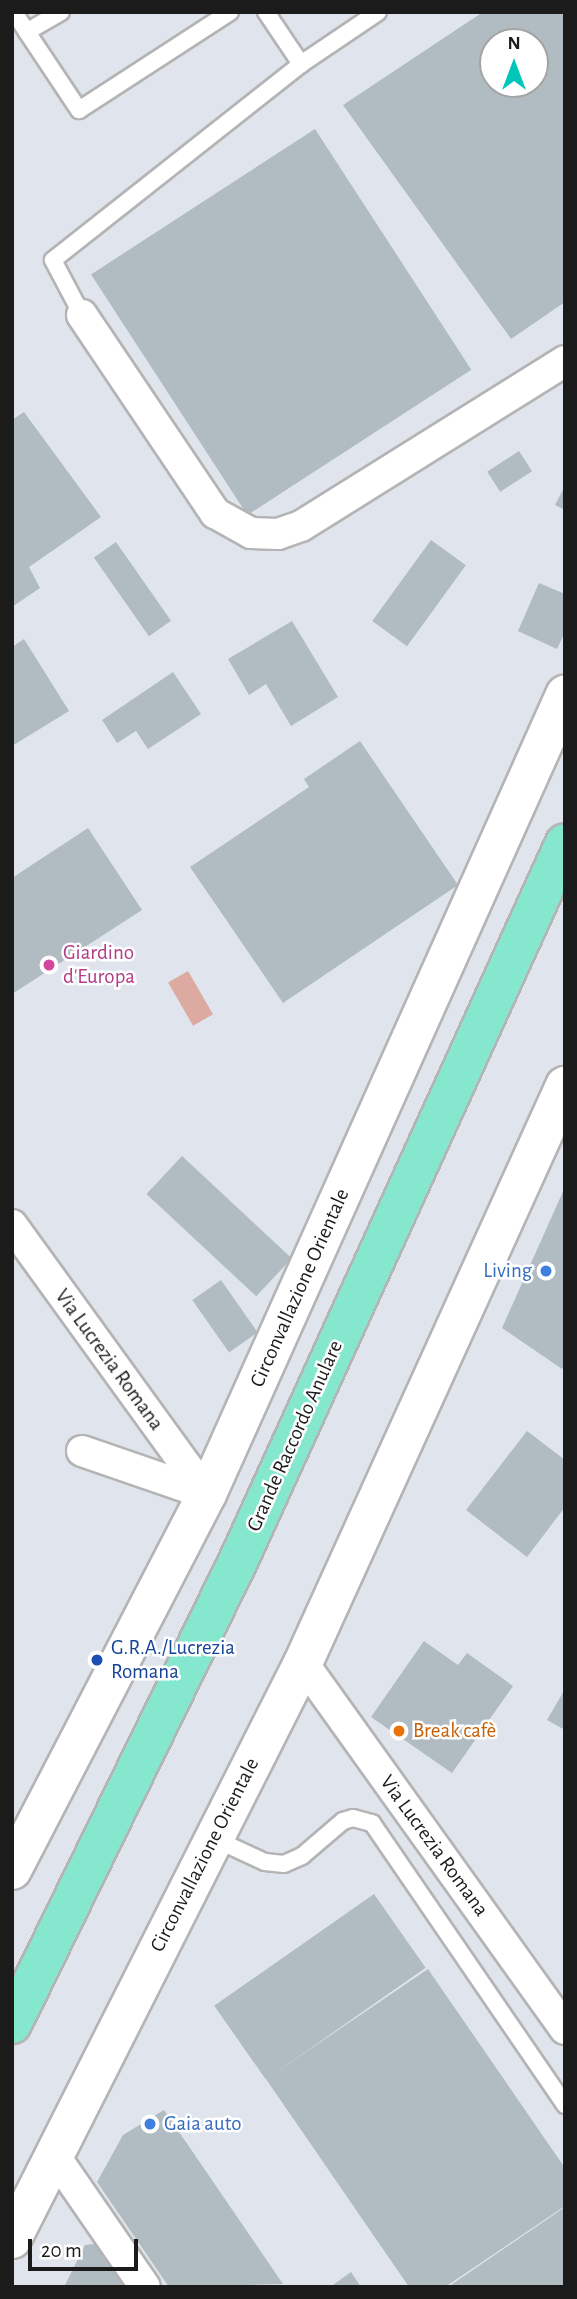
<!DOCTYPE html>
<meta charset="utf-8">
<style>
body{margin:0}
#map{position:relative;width:577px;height:2299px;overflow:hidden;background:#e0e5ed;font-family:"Alegreya Sans",sans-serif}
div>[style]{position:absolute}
.water>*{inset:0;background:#dcaaa0;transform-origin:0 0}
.building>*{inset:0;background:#b0bbc2;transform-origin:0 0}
.roads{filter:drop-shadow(2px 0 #b4b4b4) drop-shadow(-2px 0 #b4b4b4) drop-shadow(0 2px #b4b4b4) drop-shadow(0 -2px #b4b4b4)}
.service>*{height:16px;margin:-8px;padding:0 8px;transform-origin:8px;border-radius:8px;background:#fff}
.minor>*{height:30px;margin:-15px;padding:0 15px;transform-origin:15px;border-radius:15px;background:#fff}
.tertiary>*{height:38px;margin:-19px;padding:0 19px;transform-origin:19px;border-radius:19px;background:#fff}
.motorway>*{height:38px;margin:-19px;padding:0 19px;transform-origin:19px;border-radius:19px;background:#86e7cf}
.dots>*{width:19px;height:19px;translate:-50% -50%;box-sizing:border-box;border:4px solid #fff;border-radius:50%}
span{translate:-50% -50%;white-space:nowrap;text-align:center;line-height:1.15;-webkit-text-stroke:5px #fff;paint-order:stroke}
.hotel-label{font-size:21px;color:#b23c85}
.left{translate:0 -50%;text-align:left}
.shop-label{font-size:21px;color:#366cbe}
.right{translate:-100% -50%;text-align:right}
.street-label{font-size:21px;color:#1b1b1b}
.transit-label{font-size:21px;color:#164399}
.food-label{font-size:21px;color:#c56008}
.frame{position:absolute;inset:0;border:14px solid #1b1b1b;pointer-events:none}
.north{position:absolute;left:479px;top:28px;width:70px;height:70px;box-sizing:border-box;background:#fff;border:2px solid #a4a4a4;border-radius:50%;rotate:0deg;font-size:19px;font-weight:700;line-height:28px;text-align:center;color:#1b1b1b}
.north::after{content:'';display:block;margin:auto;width:24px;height:32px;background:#00c6ba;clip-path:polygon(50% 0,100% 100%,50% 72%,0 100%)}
.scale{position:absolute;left:28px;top:2239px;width:110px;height:32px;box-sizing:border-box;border:4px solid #1b1b1b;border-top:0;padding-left:9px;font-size:21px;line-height:24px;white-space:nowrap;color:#1b1b1b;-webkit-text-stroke:5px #fff;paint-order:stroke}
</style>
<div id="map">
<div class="water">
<div style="left:188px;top:971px;width:50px;height:23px;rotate:60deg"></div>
</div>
<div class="building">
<div style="clip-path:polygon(evenodd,483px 12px,565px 12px,565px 302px,511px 339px,343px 105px,483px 12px,493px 42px,535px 42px,535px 84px,493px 84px,493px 42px)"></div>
<div style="left:315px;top:129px;width:287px;height:267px;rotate:57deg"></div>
<div style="clip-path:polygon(24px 412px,101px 517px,29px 567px,40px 588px,12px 607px,12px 420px)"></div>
<div style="left:519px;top:451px;width:24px;height:38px;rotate:57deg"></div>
<div style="clip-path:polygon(565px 486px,565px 510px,555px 505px)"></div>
<div style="left:431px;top:540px;width:43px;height:100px;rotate:36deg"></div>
<div style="left:116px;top:542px;width:96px;height:27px;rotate:55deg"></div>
<div style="clip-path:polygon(539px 583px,565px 594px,565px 632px,557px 649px,518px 631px)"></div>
<div style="clip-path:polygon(292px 621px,338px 697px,291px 726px,266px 684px,249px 695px,228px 659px)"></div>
<div style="clip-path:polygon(24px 639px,69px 711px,12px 746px,12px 647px)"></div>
<div style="clip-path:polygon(173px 672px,201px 714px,148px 749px,136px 731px,117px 743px,102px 720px)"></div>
<div style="clip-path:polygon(360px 741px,458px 885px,283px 1003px,190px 867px,309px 787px,304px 779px)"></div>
<div style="clip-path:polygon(88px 828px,142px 910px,12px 994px,12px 878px)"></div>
<div style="left:182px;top:1156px;width:150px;height:52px;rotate:43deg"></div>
<div style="clip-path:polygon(565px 1187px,565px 1365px,562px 1369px,502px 1328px)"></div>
<div style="left:221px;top:1280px;width:64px;height:35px;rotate:55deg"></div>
<div style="clip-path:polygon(527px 1431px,565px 1460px,565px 1507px,527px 1557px,466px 1510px)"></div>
<div style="clip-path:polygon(424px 1641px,458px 1665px,467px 1653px,513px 1686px,452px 1773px,371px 1717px)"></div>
<div style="clip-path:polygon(565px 1689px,565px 1730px,547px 1720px)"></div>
<div style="left:374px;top:1894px;width:90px;height:195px;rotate:55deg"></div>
<div style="clip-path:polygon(428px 1969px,565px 2168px,565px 2206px,445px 2287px,409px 2287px,266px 2079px)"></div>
<div style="clip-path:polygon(164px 2110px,283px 2284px,169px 2287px,97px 2182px,123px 2135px)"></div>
<div style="clip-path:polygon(565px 2207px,565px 2287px,448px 2287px)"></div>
<div style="clip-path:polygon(104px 2243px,134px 2287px,64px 2287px,85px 2245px)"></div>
<div style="clip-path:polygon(351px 2272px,361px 2287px,330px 2287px)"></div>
</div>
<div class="roads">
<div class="service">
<div style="left:14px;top:12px;width:24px;rotate:57deg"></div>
<div style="left:61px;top:12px;width:39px;rotate:150deg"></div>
<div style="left:27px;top:32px;width:94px;rotate:56.3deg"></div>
<div style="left:79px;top:110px;width:180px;rotate:-33deg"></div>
<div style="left:266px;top:12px;width:63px;rotate:56.1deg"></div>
<div style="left:301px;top:64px;width:93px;rotate:-34deg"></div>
<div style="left:82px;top:315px;width:62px;rotate:-117.8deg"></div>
<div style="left:53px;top:260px;width:316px;rotate:-38.3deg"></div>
<div style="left:213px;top:1838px;width:57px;rotate:24.8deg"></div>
<div style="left:265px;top:1862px;width:19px;rotate:6deg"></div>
<div style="left:284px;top:1864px;width:20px;rotate:-24deg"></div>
<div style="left:302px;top:1856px;width:54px;rotate:-40.5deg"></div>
<div style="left:343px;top:1821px;width:10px;rotate:-17deg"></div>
<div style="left:353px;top:1818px;width:20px;rotate:15deg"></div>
<div style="left:372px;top:1823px;width:342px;rotate:55.6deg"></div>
</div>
<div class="minor">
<div style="left:82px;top:315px;width:239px;rotate:56.1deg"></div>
<div style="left:215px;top:513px;width:41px;rotate:29.1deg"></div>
<div style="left:251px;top:533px;width:27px;rotate:2deg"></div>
<div style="left:278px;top:534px;width:24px;rotate:-19deg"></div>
<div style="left:301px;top:526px;width:311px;rotate:-32deg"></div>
<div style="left:12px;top:1225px;width:332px;rotate:54.1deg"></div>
<div style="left:82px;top:1451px;width:132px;rotate:19deg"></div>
<div style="left:303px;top:1663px;width:450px;rotate:54.4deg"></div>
<div style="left:54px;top:2155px;width:160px;rotate:55.4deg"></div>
</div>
<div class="tertiary">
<div style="left:12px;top:1870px;width:424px;rotate:-62.6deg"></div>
<div style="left:207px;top:1494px;width:876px;rotate:-65.86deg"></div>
<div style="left:12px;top:2239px;width:645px;rotate:-63.2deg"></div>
<div style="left:303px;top:1663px;width:634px;rotate:-65.58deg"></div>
</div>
<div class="motorway">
<div style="left:12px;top:2024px;width:520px;rotate:-63.98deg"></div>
<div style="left:240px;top:1557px;width:784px;rotate:-65.53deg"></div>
</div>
</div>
<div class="dots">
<div style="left:49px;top:965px;background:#d1479c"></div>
<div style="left:546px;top:1271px;background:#3f7fe0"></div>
<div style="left:97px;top:1660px;background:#1a4fb4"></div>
<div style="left:399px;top:1731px;background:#e8710a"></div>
<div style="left:150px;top:2124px;background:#3f7fe0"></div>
</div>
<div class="hotel-label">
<span class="left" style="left:63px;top:965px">Giardino<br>d'Europa</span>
</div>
<div class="shop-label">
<span class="right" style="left:532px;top:1271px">Living</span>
<span class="left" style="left:164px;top:2124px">Gaia auto</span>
</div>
<div class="street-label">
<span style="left:300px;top:1288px;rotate:-66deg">Circonvallazione Orientale</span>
<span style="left:109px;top:1360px;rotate:54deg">Via Lucrezia Romana</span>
<span style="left:295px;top:1436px;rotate:-66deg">Grande Raccordo Anulare</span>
<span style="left:434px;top:1846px;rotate:54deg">Via Lucrezia Romana</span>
<span style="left:205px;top:1855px;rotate:-63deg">Circonvallazione Orientale</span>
</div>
<div class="transit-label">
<span class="left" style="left:111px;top:1660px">G.R.A./Lucrezia<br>Romana</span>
</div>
<div class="food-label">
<span class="left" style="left:413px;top:1731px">Break cafè</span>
</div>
<div class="frame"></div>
<div class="north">N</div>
<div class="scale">20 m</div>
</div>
